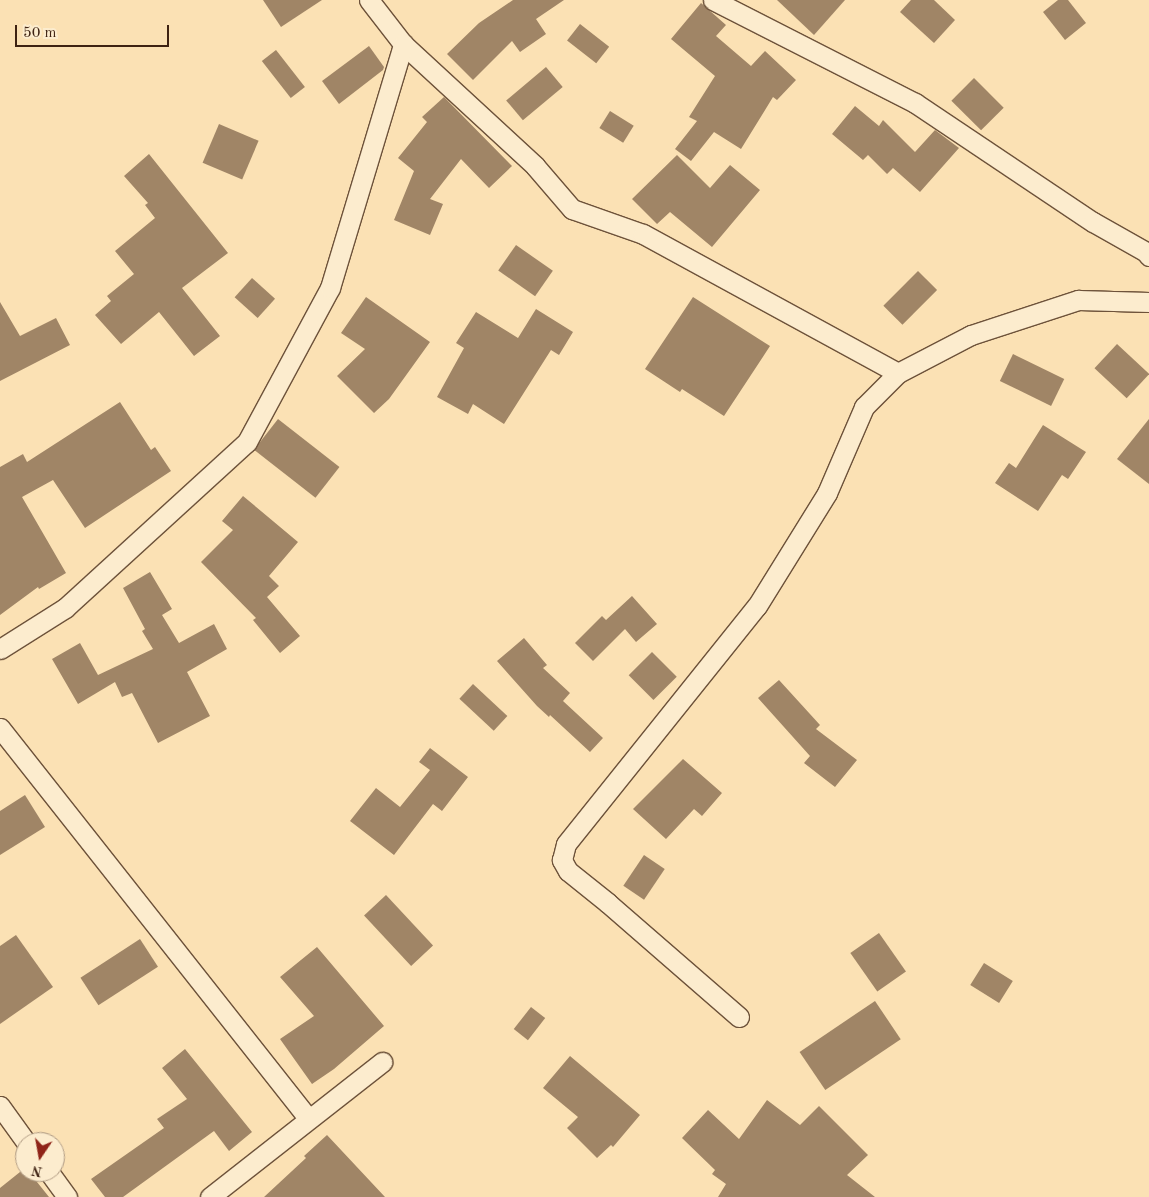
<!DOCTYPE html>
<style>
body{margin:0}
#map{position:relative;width:1149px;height:1197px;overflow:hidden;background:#fbe1b4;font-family:"Old Standard TT",serif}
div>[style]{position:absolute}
.building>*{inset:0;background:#a08566;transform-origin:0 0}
.roads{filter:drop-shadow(1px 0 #6d523a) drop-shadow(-1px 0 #6d523a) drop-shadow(0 1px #6d523a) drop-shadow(0 -1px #6d523a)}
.minor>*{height:19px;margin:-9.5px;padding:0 9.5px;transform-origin:9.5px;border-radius:9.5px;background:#fcecce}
span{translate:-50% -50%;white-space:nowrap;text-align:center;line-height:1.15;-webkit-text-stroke:4px #fcecce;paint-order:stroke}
.north{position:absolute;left:15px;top:1132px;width:50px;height:50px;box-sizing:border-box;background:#fcecce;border:1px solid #b09b83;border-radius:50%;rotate:192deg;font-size:14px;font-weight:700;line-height:20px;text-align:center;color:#3e2212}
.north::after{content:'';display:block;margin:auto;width:18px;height:22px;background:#8f2418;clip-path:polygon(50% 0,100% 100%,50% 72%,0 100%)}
.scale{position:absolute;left:15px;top:25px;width:154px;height:22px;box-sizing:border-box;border:2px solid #3e2212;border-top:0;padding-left:6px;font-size:15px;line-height:18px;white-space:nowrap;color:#3e2212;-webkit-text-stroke:4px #fcecce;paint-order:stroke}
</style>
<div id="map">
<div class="building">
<div style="clip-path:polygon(263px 0,322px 0,281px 27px)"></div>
<div style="clip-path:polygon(513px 0,564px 0,536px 19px,546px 34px,520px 52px,512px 41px,473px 80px,447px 54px,479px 23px)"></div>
<div style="clip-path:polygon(777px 0,845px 0,814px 35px)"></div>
<div style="clip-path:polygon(911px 0,934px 0,955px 20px,934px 43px,900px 12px)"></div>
<div style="clip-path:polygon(1058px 0,1068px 0,1086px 23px,1065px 40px,1043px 12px)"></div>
<div style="clip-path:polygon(701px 3px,726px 25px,716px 36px,751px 66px,765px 51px,796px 80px,777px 100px,773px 97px,741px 149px,714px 132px,691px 161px,675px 149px,697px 121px,689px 117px,715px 76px,671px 39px)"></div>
<div style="left:580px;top:24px;width:37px;height:21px;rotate:38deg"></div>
<div style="clip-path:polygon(369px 46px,384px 67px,383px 70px,339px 104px,322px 81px)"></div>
<div style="left:276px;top:50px;width:47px;height:18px;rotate:52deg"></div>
<div style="left:546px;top:67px;width:26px;height:52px;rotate:50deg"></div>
<div style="left:974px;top:78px;width:42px;height:32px;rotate:45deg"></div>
<div style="clip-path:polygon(444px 97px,512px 166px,489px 188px,461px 159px,430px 199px,443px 204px,430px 235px,394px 220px,414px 171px,398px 158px,427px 122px,422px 117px)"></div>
<div style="clip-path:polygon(855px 106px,879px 126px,883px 120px,915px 152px,935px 130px,959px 148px,920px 192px,893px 168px,887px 174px,868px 155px,863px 160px,832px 134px)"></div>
<div style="left:610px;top:111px;width:28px;height:20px;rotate:32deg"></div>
<div style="left:219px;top:124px;width:43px;height:42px;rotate:23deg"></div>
<div style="clip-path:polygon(149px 154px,228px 253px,182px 288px,220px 336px,194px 356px,159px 312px,121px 344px,95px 315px,111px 301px,107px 296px,134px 274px,115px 251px,155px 218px,145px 205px,148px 203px,124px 176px)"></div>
<div style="clip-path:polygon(677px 155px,710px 188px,730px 165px,760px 190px,712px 247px,670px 212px,657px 224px,632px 199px)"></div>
<div style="left:516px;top:245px;width:45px;height:31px;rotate:35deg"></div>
<div style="left:918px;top:271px;width:27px;height:49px;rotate:45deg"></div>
<div style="left:252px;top:278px;width:31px;height:26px;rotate:42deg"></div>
<div style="clip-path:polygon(366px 297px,430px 342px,389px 399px,374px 413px,337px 376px,365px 349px,341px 333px)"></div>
<div style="clip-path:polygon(693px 297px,770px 346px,724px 416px,682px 389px,680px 392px,645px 369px)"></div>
<div style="clip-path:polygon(0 302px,20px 336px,56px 318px,70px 345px,0 381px)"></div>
<div style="clip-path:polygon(536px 309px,573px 332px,559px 355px,551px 350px,504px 424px,473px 404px,468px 414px,437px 397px,464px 348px,456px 343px,476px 312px,518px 338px)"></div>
<div style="left:1117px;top:344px;width:44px;height:33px;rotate:43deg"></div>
<div style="left:1013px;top:354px;width:57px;height:30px;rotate:26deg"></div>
<div style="clip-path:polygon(120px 402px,151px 450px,155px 447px,171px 471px,85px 528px,53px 480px,22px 497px,66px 573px,39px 589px,38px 587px,0 615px,0 467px,23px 454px,27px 462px)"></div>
<div style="left:278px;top:419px;width:78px;height:39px;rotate:38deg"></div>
<div style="clip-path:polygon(1149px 419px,1149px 484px,1117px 459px)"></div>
<div style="clip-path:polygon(1043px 425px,1086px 452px,1068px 479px,1062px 475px,1038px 511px,995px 483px,1009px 463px,1016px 468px)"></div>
<div style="clip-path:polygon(243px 496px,298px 542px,269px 576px,279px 586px,267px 597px,300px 636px,280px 653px,253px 620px,256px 618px,201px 562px,233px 530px,222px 521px)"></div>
<div style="clip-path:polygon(150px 572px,172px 609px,162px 615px,179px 643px,214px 624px,227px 649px,187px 672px,210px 716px,158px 743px,132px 693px,122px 697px,115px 682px,78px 704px,52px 659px,80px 643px,98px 675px,153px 649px,142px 631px,145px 629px,123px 588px)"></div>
<div style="clip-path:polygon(632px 596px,657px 624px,636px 642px,625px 629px,593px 661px,575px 643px,602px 616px,606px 620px)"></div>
<div style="clip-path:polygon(524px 638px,547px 665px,543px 668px,570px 693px,563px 701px,603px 738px,590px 752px,550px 715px,549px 717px,537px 706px,497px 661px)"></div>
<div style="left:652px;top:652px;width:35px;height:33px;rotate:45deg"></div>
<div style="clip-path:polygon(779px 680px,820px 725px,816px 729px,857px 760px,835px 787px,804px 763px,810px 756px,758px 698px)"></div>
<div style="left:473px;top:684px;width:47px;height:20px;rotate:43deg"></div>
<div style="clip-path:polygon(430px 748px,468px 777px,442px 811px,433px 804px,394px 855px,350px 821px,376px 788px,400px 807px,430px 770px,419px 762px)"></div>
<div style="clip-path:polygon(683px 759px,722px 793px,702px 816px,694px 809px,666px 839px,633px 809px)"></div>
<div style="clip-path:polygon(25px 795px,45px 827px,0 855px,0 811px)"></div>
<div style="left:644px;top:855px;width:25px;height:37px;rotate:34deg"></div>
<div style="left:386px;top:895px;width:69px;height:30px;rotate:47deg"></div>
<div style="left:879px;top:933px;width:47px;height:35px;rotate:55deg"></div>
<div style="clip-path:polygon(16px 935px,53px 987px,0 1024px,0 946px)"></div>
<div style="left:140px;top:939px;width:33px;height:71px;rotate:57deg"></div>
<div style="clip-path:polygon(317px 947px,384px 1026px,334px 1069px,312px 1084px,280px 1039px,314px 1016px,280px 977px)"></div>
<div style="left:984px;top:963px;width:34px;height:26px;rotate:32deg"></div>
<div style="left:875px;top:1001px;width:46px;height:91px;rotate:56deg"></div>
<div style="left:531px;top:1007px;width:18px;height:28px;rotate:38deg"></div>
<div style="clip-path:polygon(185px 1049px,252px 1132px,229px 1151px,214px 1131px,123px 1197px,105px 1197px,91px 1179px,164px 1128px,157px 1119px,187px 1099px,162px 1068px)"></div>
<div style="clip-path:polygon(570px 1056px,640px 1115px,613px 1147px,611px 1145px,597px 1158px,567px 1128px,578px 1117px,543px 1088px)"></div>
<div style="clip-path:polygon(767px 1100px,800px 1125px,819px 1106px,868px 1155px,847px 1175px,875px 1197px,718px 1197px,726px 1184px,712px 1174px,715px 1170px,682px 1138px,708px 1110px,739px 1139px)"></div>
<div style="clip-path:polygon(327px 1135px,385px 1197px,264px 1197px,306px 1158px,304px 1156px)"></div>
<div style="clip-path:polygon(25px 1168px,25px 1172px,29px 1172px,49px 1197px,0 1197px,0 1188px)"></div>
</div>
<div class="roads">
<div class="minor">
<div style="left:369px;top:0;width:56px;rotate:52.3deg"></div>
<div style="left:403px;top:44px;width:180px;rotate:42.7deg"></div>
<div style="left:535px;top:166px;width:57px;rotate:49.3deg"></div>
<div style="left:572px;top:209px;width:75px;rotate:19.4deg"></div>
<div style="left:643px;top:234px;width:290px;rotate:28.6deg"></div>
<div style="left:713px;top:0;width:227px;rotate:27deg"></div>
<div style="left:915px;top:103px;width:214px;rotate:33.8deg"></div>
<div style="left:1093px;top:222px;width:61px;rotate:29.5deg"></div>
<div style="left:1146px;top:252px;width:5px;rotate:53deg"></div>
<div style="left:0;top:649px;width:77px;rotate:-32.2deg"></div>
<div style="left:65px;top:608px;width:246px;rotate:-42.4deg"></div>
<div style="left:247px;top:442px;width:175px;rotate:-61.7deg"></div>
<div style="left:330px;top:288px;width:255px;rotate:-73.3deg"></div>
<div style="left:0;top:728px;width:497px;rotate:51.7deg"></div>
<div style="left:739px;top:1017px;width:174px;rotate:-139deg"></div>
<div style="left:608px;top:903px;width:51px;rotate:-141.3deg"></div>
<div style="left:568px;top:871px;width:13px;rotate:-119deg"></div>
<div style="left:562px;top:860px;width:16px;rotate:-76deg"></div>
<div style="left:566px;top:844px;width:305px;rotate:-51.3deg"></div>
<div style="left:757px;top:606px;width:133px;rotate:-58.2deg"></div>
<div style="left:827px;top:493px;width:94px;rotate:-66.7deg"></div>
<div style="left:864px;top:407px;width:48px;rotate:-45deg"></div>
<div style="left:898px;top:373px;width:82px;rotate:-27.5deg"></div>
<div style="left:971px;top:335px;width:113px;rotate:-18.1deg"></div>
<div style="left:1078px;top:300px;width:71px;rotate:1.6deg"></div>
<div style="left:0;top:1106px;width:44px;rotate:54.2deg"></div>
<div style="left:49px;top:1172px;width:31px;rotate:54deg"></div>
<div style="left:210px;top:1197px;width:219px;rotate:-38.1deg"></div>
</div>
</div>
<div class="north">N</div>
<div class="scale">50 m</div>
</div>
